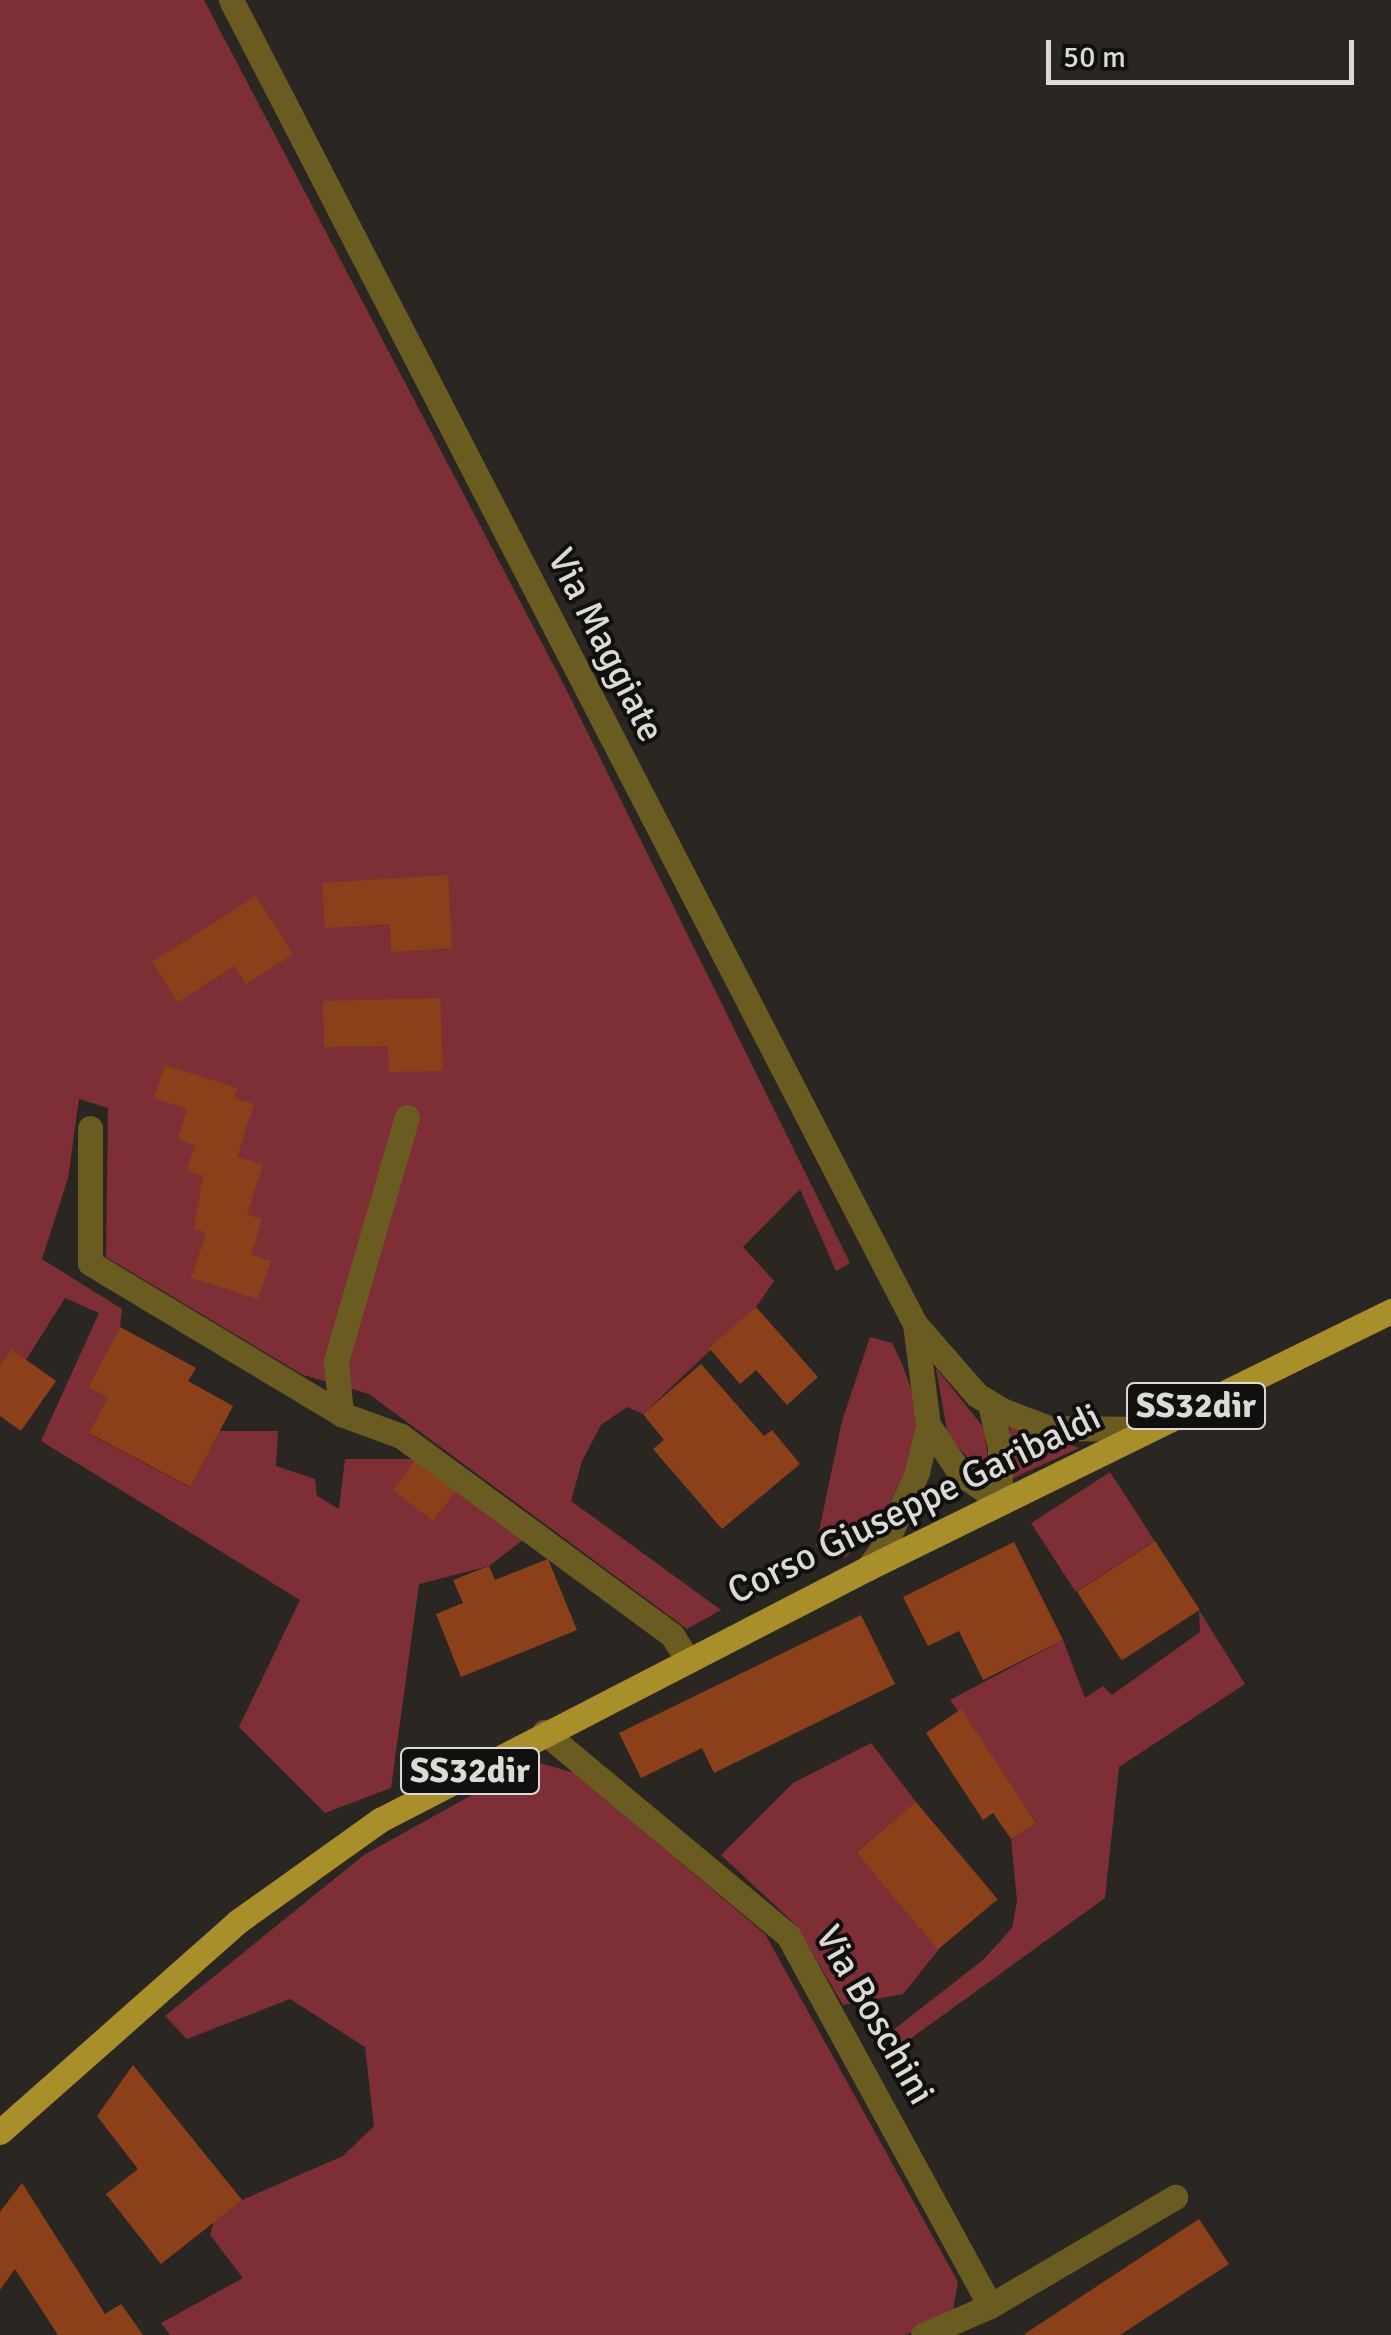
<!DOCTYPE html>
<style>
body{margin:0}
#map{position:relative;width:1391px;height:2335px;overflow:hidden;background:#2a2723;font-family:Signika,sans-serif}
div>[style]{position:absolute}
.green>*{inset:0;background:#7d2f35;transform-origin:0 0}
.building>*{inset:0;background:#8c401a;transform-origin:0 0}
.minor>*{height:25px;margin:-12.5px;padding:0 12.5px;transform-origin:12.5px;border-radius:12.5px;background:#6a5c21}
.major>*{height:25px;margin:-12.5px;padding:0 12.5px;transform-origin:12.5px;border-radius:12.5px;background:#a88f2a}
span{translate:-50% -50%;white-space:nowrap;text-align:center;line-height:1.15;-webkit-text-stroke:8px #11100e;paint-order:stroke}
.shield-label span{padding:2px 8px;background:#11100e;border:2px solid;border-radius:8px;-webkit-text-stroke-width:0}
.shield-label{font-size:35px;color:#dcdad7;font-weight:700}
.street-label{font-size:38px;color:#dcdad7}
.scale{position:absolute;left:1046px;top:40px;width:308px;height:45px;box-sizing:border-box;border:5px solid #dcdad7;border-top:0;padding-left:12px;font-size:30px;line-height:35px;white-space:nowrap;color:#dcdad7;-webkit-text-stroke:8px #11100e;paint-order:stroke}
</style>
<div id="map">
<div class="green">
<div style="clip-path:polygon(0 0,204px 0,564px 685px,850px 1263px,836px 1271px,800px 1189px,743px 1247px,774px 1281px,756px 1307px,643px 1414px,627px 1407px,601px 1425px,582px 1461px,571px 1501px,721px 1610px,687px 1629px,369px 1394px,303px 1375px,106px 1257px,108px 1108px,79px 1099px,68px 1178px,42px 1259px,122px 1309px,120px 1327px,88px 1387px,108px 1398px,90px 1434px,189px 1487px,220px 1431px,278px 1431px,276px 1466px,315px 1479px,317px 1496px,339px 1509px,345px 1459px,416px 1459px,523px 1540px,489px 1566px,419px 1584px,391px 1788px,325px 1813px,239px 1727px,300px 1600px,41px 1441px,99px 1313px,65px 1298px,26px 1360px,11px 1349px,0 1365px)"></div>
<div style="clip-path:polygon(870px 1337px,892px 1343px,903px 1366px,917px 1406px,914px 1451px,878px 1529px,846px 1557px,816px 1546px,842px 1421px)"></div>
<div style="clip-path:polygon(936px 1368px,984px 1428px,989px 1466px,982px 1473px,948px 1436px)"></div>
<div style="clip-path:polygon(1010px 1426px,1062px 1442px,1079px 1448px,1011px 1479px)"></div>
<div style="left:1110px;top:1472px;width:82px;height:94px;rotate:57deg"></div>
<div style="clip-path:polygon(1199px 1610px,1245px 1684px,1119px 1767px,1105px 1898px,881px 2060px,878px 2042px,984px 1959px,1012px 1928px,1017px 1901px,1011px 1839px,1036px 1822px,950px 1700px,1063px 1640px,1085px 1698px,1103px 1686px,1112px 1695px,1200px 1632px)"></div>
<div style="clip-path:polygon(871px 1743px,916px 1802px,856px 1852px,939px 1949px,903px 1994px,843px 2005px,796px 1925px,721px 1855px,793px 1783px)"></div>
<div style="clip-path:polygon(533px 1761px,575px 1773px,765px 1934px,958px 2282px,952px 2316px,905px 2335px,170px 2335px,161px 2323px,243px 2278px,210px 2235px,214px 2221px,242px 2200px,343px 2156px,374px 2126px,365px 2047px,290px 1999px,187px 2039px,165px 2016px,364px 1855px)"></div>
</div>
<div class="building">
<div style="clip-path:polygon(448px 875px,452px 948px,391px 952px,390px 924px,325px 928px,322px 883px)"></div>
<div style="clip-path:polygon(256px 896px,293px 954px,246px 984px,234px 966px,178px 1002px,152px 962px)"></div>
<div style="clip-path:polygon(440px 998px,443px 1071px,389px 1072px,388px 1046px,324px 1047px,323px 1001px)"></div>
<div style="clip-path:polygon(165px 1065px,237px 1088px,234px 1098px,254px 1104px,237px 1157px,263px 1165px,247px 1214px,262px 1219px,251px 1255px,271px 1261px,258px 1299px,191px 1278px,206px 1233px,194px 1229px,203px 1176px,187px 1170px,195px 1145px,178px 1139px,187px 1109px,154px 1098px)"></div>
<div style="clip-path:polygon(756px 1307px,818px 1377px,787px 1405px,756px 1370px,740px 1384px,709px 1348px)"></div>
<div style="clip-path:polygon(120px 1327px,196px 1368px,188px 1381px,233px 1406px,190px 1487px,89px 1433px,108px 1398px,88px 1387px)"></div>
<div style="clip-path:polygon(11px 1349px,56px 1381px,21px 1431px,0 1416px,0 1365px)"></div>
<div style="clip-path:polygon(701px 1364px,764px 1436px,772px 1430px,800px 1464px,722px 1529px,653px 1449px,664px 1440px,643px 1414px)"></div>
<div style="left:416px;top:1459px;width:51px;height:39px;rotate:37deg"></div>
<div style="left:1155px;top:1541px;width:82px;height:93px;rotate:57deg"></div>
<div style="clip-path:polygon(1014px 1542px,1063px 1640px,983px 1680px,959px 1631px,928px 1646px,903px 1597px)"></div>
<div style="clip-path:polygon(548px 1559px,577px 1630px,461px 1677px,436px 1614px,463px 1603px,453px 1580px,489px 1566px,495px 1580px)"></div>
<div style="clip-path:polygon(861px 1615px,895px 1684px,714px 1773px,702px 1748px,641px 1778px,619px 1733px)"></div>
<div style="clip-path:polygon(961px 1709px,1036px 1823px,1011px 1839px,993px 1813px,983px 1820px,926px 1733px)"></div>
<div style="left:916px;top:1802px;width:127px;height:78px;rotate:50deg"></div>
<div style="clip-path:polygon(133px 2065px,242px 2200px,161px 2264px,106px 2194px,138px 2169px,97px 2116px)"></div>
<div style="clip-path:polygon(22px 2183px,105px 2314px,121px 2304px,143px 2335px,58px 2335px,15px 2269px,0 2290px,0 2212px)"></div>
<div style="clip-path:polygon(1199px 2219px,1229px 2264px,1120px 2335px,1023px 2335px)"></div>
</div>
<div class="minor">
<div style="left:231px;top:0;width:1490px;rotate:62.68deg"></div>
<div style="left:915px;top:1324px;width:94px;rotate:48.9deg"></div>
<div style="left:977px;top:1395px;width:31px;rotate:31deg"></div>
<div style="left:1004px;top:1411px;width:48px;rotate:20.7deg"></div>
<div style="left:1049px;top:1428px;width:99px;rotate:0.6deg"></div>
<div style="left:90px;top:1128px;width:135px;rotate:90deg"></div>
<div style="left:90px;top:1263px;width:293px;rotate:31deg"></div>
<div style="left:341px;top:1414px;width:64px;rotate:20.1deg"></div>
<div style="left:401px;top:1436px;width:336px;rotate:36.3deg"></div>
<div style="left:672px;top:1635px;width:28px;rotate:58deg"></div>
<div style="left:341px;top:1414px;width:53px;rotate:-95.4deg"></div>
<div style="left:336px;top:1361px;width:254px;rotate:-73.8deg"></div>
<div style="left:928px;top:1425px;width:58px;rotate:56.3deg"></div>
<div style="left:960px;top:1473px;width:49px;rotate:35deg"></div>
<div style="left:1000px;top:1501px;width:54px;rotate:-90deg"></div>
<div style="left:1000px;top:1447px;width:44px;rotate:-103.1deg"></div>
<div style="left:868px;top:1568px;width:29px;rotate:-54deg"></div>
<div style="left:885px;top:1545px;width:80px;rotate:-66.3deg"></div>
<div style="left:917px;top:1472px;width:48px;rotate:-76.8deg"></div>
<div style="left:928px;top:1425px;width:102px;rotate:-97.3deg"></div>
<div style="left:544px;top:1732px;width:317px;rotate:39.8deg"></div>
<div style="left:788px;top:1935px;width:422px;rotate:61.4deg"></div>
<div style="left:990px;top:2306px;width:73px;rotate:156.6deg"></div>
<div style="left:990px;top:2306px;width:215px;rotate:-30.5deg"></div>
</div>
<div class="major">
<div style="left:0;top:2132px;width:317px;rotate:-41.5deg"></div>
<div style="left:237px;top:1922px;width:176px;rotate:-35.5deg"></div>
<div style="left:380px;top:1820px;width:549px;rotate:-27.31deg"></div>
<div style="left:868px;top:1568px;width:583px;rotate:-26.17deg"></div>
</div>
<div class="shield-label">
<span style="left:1196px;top:1406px">SS32dir</span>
<span style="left:470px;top:1771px">SS32dir</span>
</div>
<div class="street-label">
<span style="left:606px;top:645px;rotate:63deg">Via Maggiate</span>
<span style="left:914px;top:1504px;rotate:-26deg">Corso Giuseppe Garibaldi</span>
<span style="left:875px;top:2015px;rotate:60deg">Via Boschini</span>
</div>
<div class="scale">50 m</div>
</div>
